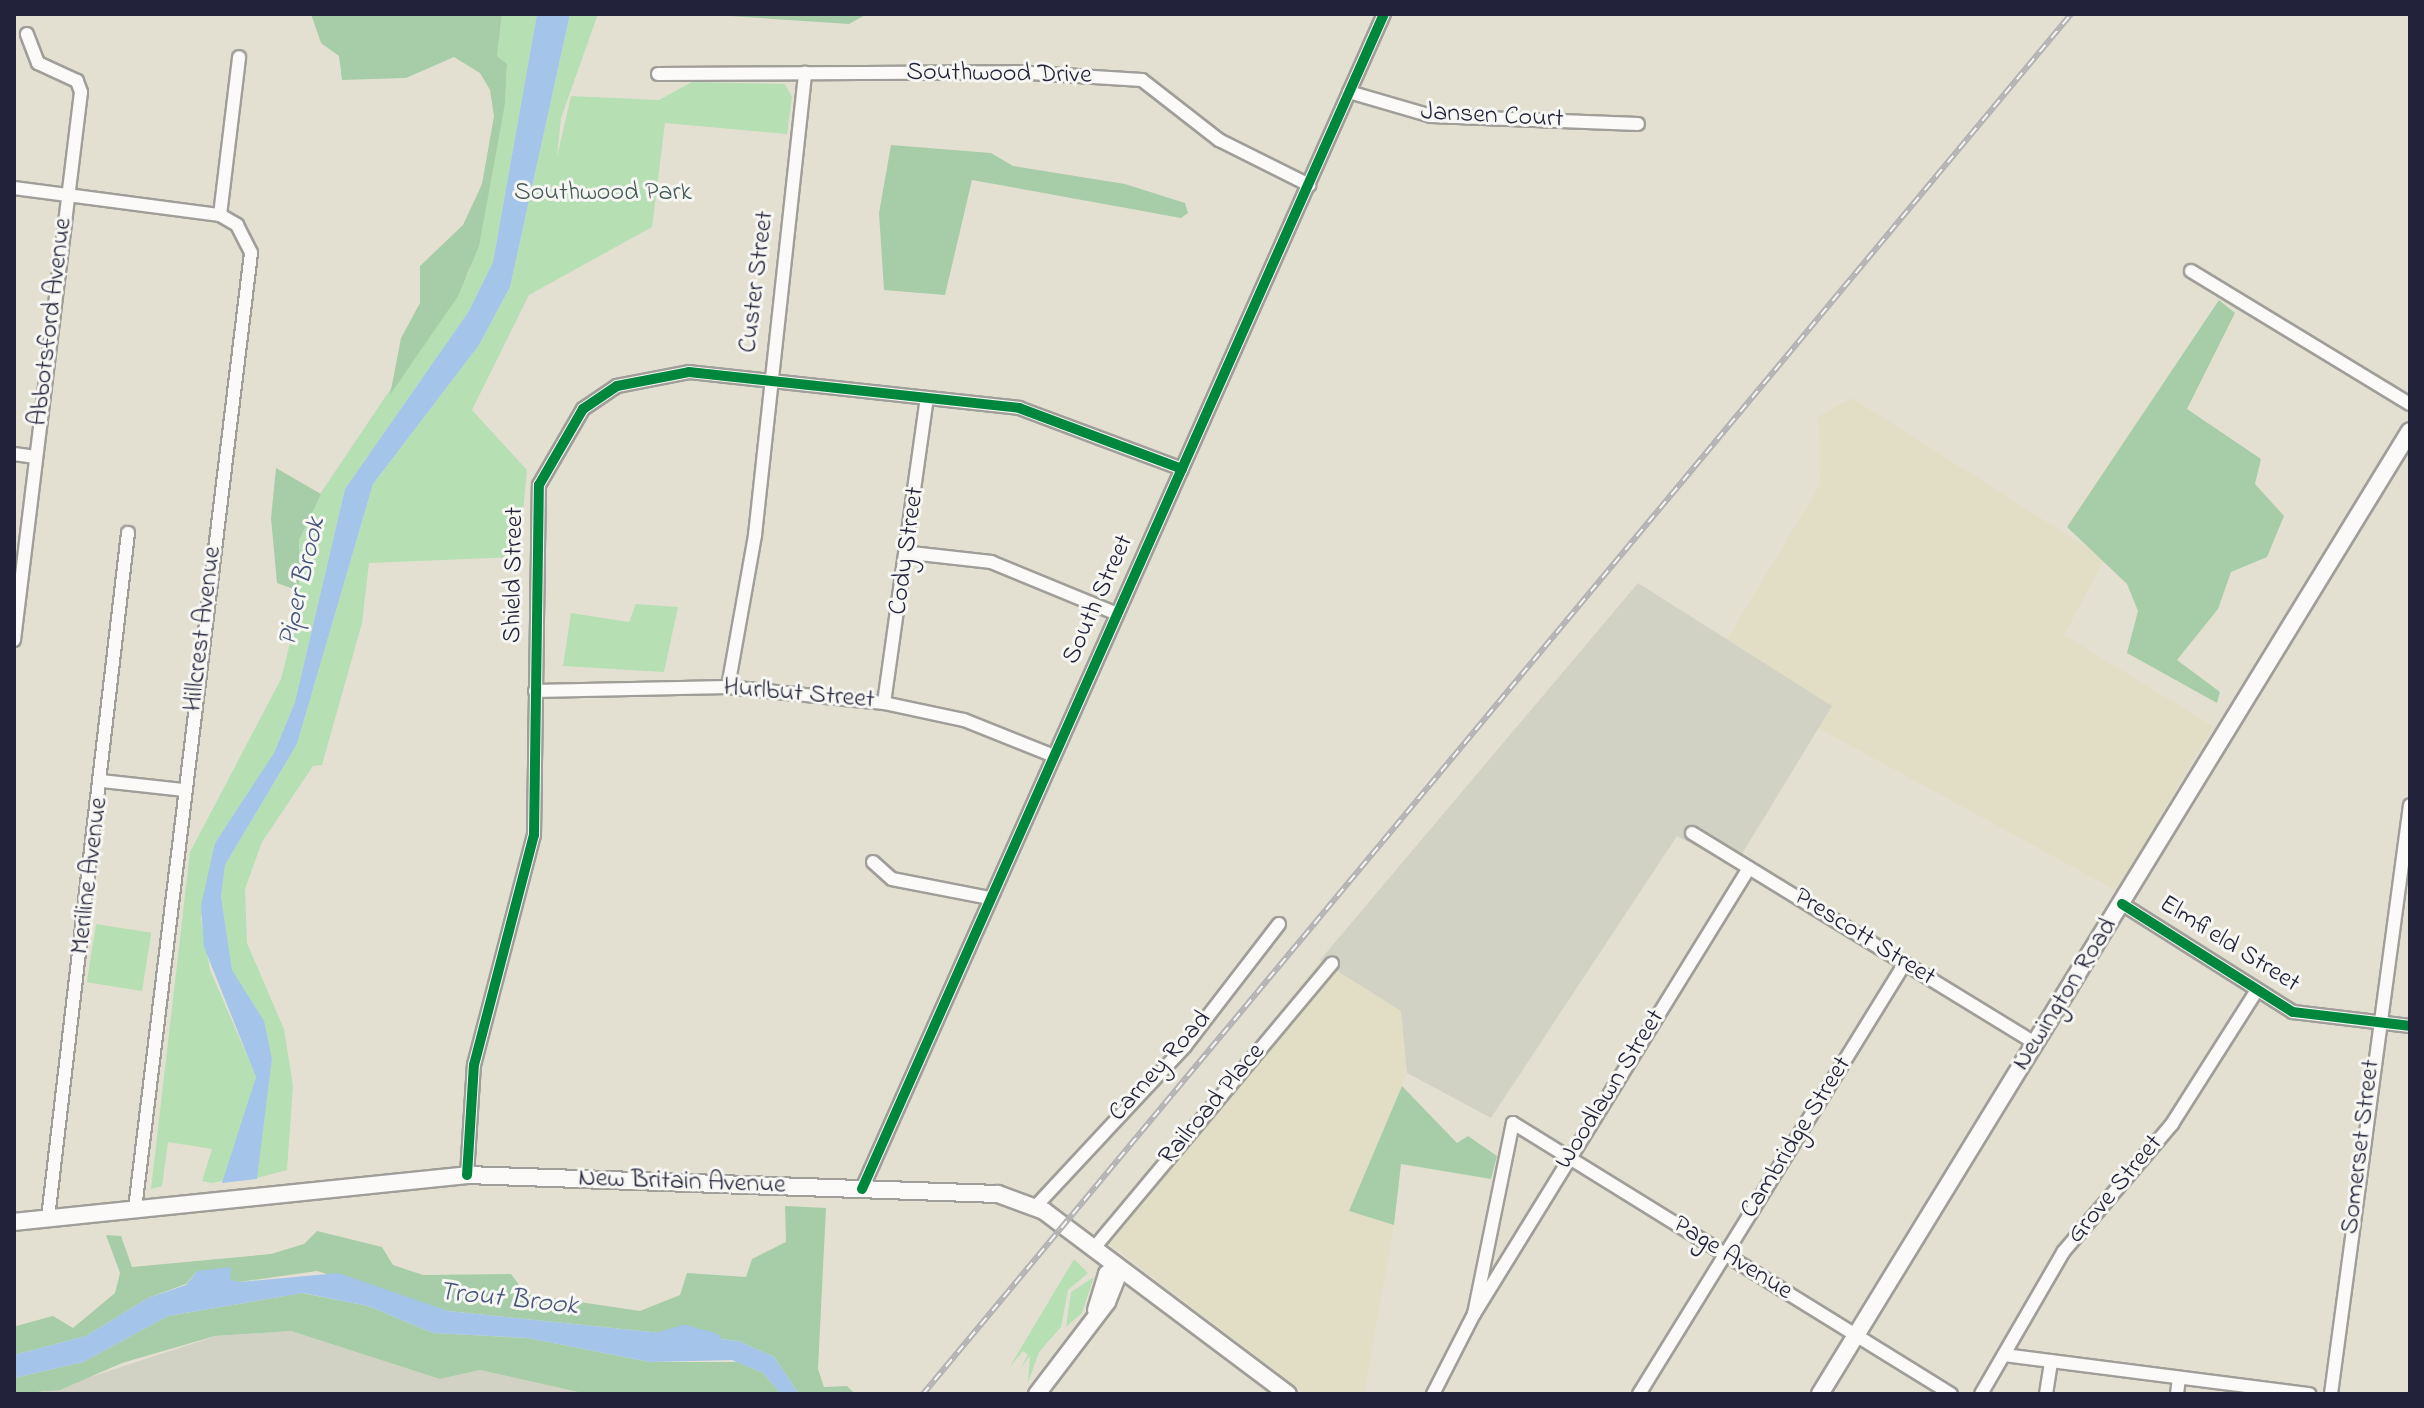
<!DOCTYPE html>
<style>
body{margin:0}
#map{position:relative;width:2424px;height:1408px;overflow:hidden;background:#e4e0d1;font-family:"Indie Flower",sans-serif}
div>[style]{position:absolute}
.built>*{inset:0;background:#e1dec5}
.industrial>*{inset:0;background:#d2d2c4}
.green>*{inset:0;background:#b6dfb4;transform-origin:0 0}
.forest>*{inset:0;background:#a6cda7}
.water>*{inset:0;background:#a4c4ea}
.river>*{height:18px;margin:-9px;padding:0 9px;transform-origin:9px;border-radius:9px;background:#a4c4ea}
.roads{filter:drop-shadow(2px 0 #a09e99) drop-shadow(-2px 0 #a09e99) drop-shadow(0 2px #a09e99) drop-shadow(0 -2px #a09e99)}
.minor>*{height:12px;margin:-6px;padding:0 6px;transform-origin:6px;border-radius:6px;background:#fbfaf8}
.major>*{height:16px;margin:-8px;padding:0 8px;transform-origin:8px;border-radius:8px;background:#fbfaf8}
.rail>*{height:6px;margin-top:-3px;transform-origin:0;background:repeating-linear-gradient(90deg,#f6f6f2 0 9px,#b3b2b3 0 18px);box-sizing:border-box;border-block:2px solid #b3b2b3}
.cycleway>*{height:10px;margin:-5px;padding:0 5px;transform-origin:5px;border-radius:5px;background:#00873e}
span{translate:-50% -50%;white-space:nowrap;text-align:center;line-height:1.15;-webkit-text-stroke:6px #f6f6f2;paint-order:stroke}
.street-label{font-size:26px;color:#22223b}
.park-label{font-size:26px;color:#435a58}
.water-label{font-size:28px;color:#46567c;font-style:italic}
.frame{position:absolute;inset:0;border:16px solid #22223b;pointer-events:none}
</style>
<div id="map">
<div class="built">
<div style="clip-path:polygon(1852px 398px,2105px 559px,2064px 635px,2213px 726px,2117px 891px,1818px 728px,1831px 706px,1727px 639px,1820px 485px,1819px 416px)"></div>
<div style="clip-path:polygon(1320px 960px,1401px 1011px,1407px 1073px,1349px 1211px,1394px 1225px,1364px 1394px,1306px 1394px,1107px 1242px)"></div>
</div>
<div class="industrial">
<div style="clip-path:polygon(1638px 583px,1832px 706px,1734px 867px,1677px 836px,1491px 1118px,1407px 1073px,1401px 1011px,1320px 960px)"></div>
<div style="clip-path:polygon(291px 1331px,440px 1379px,480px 1370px,587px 1394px,38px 1394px,216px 1336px)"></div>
</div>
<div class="green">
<div style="clip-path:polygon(502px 14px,537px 14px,493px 262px,469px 311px,345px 489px,295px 702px,274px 753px,215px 843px,201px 919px,210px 970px,256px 1076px,241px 1140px,223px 1181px,211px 1183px,202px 1181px,212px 1149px,168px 1142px,162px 1186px,151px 1189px,190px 852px,281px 679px,298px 611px,299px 540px,316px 500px,469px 272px,505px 104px,507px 64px,497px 56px)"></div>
<div style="clip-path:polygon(570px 14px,598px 14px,561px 118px,557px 157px,571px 96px,659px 100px,692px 82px,785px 84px,792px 97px,787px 134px,665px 123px,652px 227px,529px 295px,472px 410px,527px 470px,519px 557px,369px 563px,362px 623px,322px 765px,313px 766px,262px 842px,245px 889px,247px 943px,284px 1029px,293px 1086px,287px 1170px,257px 1178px,272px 1059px,232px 970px,221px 896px,225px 865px,297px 744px,373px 484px,479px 345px,510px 287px)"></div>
<div style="clip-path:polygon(636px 604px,678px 607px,664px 672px,563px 666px,571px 613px,629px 622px)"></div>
<div style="left:96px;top:924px;width:56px;height:59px;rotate:9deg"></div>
<div style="clip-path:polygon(1074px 1259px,1088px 1273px,1068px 1290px,1061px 1327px,1039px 1352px,1028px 1383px,1030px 1356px,1020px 1369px,1028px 1355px,1023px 1351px,1009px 1368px)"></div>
<div style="clip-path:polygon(1094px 1277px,1082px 1313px,1066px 1327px,1071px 1292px)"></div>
</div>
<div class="forest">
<div style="clip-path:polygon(311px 14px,502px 14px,497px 56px,507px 64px,505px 104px,479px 246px,458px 296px,390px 395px,401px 338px,420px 303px,420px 266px,463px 225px,482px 184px,494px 116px,490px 90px,480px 73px,454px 57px,406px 78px,342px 80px,339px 56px,321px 43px)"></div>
<div style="clip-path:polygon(699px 14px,867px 14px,849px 24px)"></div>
<div style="clip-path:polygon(891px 145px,991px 153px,1013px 166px,1125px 184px,1185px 203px,1188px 213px,1181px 218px,972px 180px,945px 295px,884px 290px,879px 213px)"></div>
<div style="clip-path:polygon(2219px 300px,2235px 313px,2187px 409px,2261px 459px,2255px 484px,2284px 516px,2267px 557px,2231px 572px,2218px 609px,2177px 660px,2220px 692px,2217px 703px,2127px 653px,2138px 611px,2127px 584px,2067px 527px)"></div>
<div style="clip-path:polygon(276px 468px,321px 494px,299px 540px,299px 591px,277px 583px,271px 518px)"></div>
<div style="clip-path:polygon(1402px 1086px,1457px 1143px,1468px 1136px,1497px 1156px,1491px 1179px,1401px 1164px,1394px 1225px,1349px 1211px)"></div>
<div style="clip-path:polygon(785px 1206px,826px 1208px,818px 1369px,824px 1387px,847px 1386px,855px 1394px,799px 1394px,774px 1357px,739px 1341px,448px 1311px,317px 1271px,239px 1282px,197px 1271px,186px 1284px,148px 1298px,86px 1336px,14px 1355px,16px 1326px,53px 1316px,73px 1328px,115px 1293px,120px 1273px,106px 1235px,121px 1236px,132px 1267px,271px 1254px,304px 1244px,317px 1231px,382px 1247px,393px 1265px,423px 1275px,511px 1274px,526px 1294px,640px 1311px,680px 1295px,687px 1273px,746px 1277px,752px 1259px,786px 1242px)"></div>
<div style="clip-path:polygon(302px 1293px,368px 1306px,433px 1333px,528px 1338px,650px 1362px,738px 1362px,763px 1373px,781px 1394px,587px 1394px,480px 1370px,440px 1379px,291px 1331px,215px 1336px,122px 1363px,60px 1390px,14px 1394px,14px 1378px,83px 1362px,168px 1316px)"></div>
</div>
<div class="water">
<div style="clip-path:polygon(537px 14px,570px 14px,510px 287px,479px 345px,373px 484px,297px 744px,225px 865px,221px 896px,232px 970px,264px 1021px,272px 1059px,257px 1179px,222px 1183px,256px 1077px,204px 947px,201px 906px,215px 843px,274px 753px,295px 702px,345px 489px,469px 311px,493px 262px)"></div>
<div style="clip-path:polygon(231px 1267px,230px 1279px,239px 1282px,338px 1273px,448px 1311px,739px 1341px,774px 1357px,799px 1394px,781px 1394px,763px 1373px,732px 1360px,650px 1362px,528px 1338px,433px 1333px,368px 1306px,303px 1293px,168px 1316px,83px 1362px,14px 1378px,14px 1355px,86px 1336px,148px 1298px,186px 1285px,197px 1271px)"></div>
</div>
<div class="river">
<div style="left:653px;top:1343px;width:33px;rotate:-16deg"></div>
<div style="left:685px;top:1334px;width:29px;rotate:16deg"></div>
</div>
<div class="roads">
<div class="minor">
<div style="left:658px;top:74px;width:356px;rotate:-0.3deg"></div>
<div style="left:1014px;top:72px;width:128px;rotate:3.6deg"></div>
<div style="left:1142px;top:80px;width:98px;rotate:37.9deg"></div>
<div style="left:1219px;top:140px;width:101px;rotate:26.6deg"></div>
<div style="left:1349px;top:92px;width:85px;rotate:16.3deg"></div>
<div style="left:1431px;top:116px;width:207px;rotate:2.2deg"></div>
<div style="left:14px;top:188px;width:208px;rotate:7.5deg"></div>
<div style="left:220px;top:215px;width:20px;rotate:30deg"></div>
<div style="left:237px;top:225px;width:31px;rotate:63deg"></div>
<div style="left:251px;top:253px;width:963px;rotate:96.92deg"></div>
<div style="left:220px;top:215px;width:159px;rotate:-83.1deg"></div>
<div style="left:2191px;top:271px;width:256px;rotate:31.3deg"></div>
<div style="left:14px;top:454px;width:22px;rotate:8deg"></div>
<div style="left:911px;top:553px;width:81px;rotate:6.4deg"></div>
<div style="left:991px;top:562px;width:136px;rotate:22.4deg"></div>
<div style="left:14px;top:640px;width:552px;rotate:-83.03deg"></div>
<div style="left:81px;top:92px;width:12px;rotate:-110deg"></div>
<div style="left:77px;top:81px;width:43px;rotate:-155.2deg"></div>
<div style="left:38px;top:63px;width:31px;rotate:-111deg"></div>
<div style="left:728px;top:687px;width:154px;rotate:-79.9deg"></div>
<div style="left:755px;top:535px;width:465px;rotate:-83.8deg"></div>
<div style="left:535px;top:691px;width:193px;rotate:-1.2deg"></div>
<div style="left:728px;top:687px;width:157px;rotate:5.9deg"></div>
<div style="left:884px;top:703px;width:82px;rotate:12deg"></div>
<div style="left:964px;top:720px;width:97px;rotate:21.8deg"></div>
<div style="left:884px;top:703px;width:308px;rotate:-82deg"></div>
<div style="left:102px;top:781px;width:82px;rotate:6.3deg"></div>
<div style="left:1692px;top:833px;width:404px;rotate:31.5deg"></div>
<div style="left:873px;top:862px;width:25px;rotate:42deg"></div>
<div style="left:892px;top:879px;width:100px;rotate:11deg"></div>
<div style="left:2122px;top:904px;width:202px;rotate:32.3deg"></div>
<div style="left:2293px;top:1012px;width:118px;rotate:6.8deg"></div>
<div style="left:467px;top:1175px;width:110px;rotate:-86.4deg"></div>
<div style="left:474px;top:1065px;width:238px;rotate:-75.4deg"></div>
<div style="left:534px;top:835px;width:350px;rotate:-89.2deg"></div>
<div style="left:539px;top:485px;width:88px;rotate:-59.9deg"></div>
<div style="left:583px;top:409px;width:41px;rotate:-34.1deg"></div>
<div style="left:617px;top:386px;width:73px;rotate:-11deg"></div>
<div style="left:689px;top:372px;width:332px;rotate:6.2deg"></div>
<div style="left:1019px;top:408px;width:174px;rotate:20.5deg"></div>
<div style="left:862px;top:1189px;width:1286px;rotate:-66.05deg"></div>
<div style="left:1036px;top:1206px;width:219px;rotate:-47deg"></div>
<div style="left:1185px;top:1046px;width:154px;rotate:-52.4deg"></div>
<div style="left:48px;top:1218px;width:690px;rotate:-83.34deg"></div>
<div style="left:1094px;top:1248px;width:371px;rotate:-50.1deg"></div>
<div style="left:1474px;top:1314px;width:195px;rotate:-78.5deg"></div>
<div style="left:1513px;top:1123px;width:515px;rotate:31.75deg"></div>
<div style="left:2004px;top:1355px;width:308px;rotate:7.3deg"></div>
<div style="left:1433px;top:1394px;width:90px;rotate:-62.9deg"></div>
<div style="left:1474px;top:1314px;width:524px;rotate:-58.34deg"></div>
<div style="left:1639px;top:1394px;width:506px;rotate:-58.32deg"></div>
<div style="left:1981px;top:1394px;width:165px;rotate:-59.9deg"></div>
<div style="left:2064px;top:1251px;width:167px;rotate:-49.6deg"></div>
<div style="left:2172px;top:1124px;width:159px;rotate:-57.6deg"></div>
<div style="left:2046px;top:1394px;width:33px;rotate:-81deg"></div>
<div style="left:2177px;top:1394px;width:16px;rotate:-83deg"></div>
<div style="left:2331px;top:1394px;width:594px;rotate:-82.36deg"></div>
</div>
<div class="major">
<div style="left:14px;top:1222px;width:455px;rotate:-5.9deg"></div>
<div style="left:467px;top:1175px;width:531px;rotate:2.05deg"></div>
<div style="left:998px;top:1194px;width:49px;rotate:20.3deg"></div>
<div style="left:1044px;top:1211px;width:305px;rotate:36.9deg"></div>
<div style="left:1096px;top:1310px;width:38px;rotate:-73deg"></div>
<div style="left:1107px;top:1274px;width:14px;rotate:-21deg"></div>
<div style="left:1037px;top:1394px;width:116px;rotate:-52.7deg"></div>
<div style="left:1107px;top:1302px;width:35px;rotate:-68deg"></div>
<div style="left:1820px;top:1394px;width:1129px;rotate:-58.51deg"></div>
</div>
</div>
<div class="rail">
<div style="left:923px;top:1394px;width:1795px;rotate:-50.24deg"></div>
</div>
<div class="cycleway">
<div style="left:2122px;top:904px;width:202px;rotate:32.3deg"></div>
<div style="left:2293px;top:1012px;width:118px;rotate:6.8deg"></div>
<div style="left:467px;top:1175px;width:110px;rotate:-86.4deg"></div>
<div style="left:474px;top:1065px;width:238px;rotate:-75.4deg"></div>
<div style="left:534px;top:835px;width:350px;rotate:-89.2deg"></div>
<div style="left:539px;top:485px;width:88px;rotate:-59.9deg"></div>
<div style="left:583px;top:409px;width:41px;rotate:-34.1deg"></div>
<div style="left:617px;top:386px;width:73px;rotate:-11deg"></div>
<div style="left:689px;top:372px;width:332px;rotate:6.2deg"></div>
<div style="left:1019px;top:408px;width:174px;rotate:20.5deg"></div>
<div style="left:862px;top:1189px;width:1286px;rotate:-66.05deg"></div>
</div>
<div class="street-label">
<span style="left:999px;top:75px;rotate:1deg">Southwood Drive</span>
<span style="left:1492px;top:117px;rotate:3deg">Jansen Court</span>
<span style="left:758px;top:282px;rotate:-83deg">Custer Street</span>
<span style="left:52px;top:322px;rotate:-83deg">Abbotsford Avenue</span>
<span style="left:908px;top:551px;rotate:-82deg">Cody Street</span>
<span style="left:515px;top:575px;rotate:-89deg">Shield Street</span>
<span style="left:1099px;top:600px;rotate:-66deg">South Street</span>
<span style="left:204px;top:629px;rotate:-83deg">Hillcrest Avenue</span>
<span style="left:799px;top:695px;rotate:5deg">Hurlbut Street</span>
<span style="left:91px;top:876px;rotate:-83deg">Meriline Avenue</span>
<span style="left:1864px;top:938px;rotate:32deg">Prescott Street</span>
<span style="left:2229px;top:945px;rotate:32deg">Elmfield Street</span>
<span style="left:2066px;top:995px;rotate:-58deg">Newington Road</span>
<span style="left:1161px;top:1067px;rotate:-48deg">Carney Road</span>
<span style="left:1611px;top:1090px;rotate:-58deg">Woodlawn Street</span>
<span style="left:1213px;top:1105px;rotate:-50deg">Railroad Place</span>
<span style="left:1797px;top:1138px;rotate:-58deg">Cambridge Street</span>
<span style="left:2362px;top:1147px;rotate:-83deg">Somerset Street</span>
<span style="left:682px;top:1183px;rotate:2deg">New Britain Avenue</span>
<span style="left:2116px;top:1190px;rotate:-50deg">Grove Street</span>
<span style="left:1732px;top:1259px;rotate:32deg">Page Avenue</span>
</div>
<div class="park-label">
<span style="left:603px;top:194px">Southwood Park</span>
</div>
<div class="water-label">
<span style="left:303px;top:582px;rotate:-77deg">Piper Brook</span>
<span style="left:508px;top:1300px;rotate:6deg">Trout Brook</span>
</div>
<div class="frame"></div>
</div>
